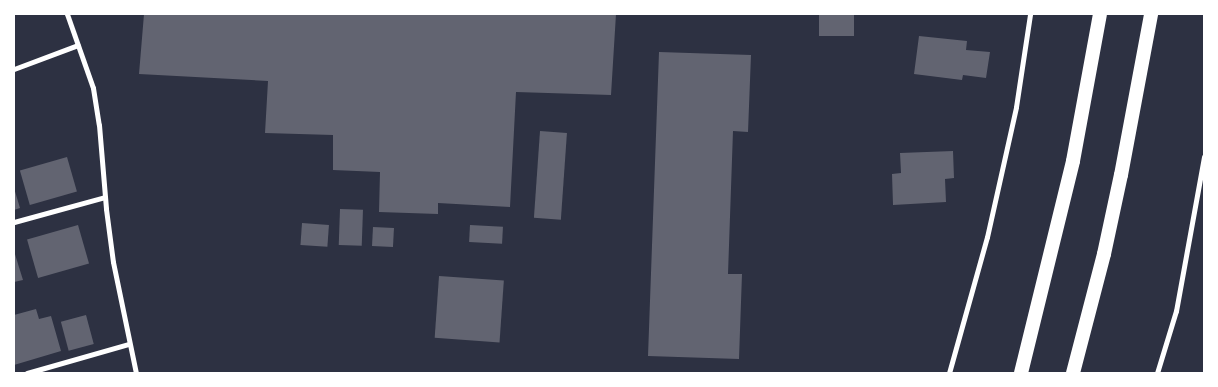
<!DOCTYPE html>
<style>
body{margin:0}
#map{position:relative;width:1218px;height:387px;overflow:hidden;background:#2d3142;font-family:Poppins,sans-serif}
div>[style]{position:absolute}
.building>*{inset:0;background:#626471;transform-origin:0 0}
.minor>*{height:5px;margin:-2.5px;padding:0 2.5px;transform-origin:2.5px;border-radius:2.5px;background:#fff}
.trunk>*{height:14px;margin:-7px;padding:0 7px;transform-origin:7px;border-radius:7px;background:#fff}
span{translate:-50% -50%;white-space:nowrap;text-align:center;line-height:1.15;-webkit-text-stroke:4px #fff;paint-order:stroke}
.frame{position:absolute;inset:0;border:15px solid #fff;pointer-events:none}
</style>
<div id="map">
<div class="building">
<div style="clip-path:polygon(144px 14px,616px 14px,611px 95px,516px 92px,510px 207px,438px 203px,438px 214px,379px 212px,380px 172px,333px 170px,333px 135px,265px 133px,268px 81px,139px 74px)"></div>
<div style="left:819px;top:14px;width:35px;height:22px"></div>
<div style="clip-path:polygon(919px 36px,967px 41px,966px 50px,990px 52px,986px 78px,963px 75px,962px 80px,914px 74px)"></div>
<div style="clip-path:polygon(659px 52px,751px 55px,748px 132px,733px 131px,728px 274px,742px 274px,739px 359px,648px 356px)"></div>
<div style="left:540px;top:131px;width:27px;height:87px;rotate:4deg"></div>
<div style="clip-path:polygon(953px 151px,954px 178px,945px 179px,946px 202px,893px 205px,892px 174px,901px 173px,900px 153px)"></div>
<div style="left:67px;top:157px;width:36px;height:49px;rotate:74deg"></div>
<div style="clip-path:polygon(14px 188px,20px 208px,14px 210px)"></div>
<div style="left:340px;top:209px;width:23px;height:36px;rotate:2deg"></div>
<div style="left:302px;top:223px;width:27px;height:22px;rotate:4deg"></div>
<div style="left:78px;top:225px;width:40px;height:53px;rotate:74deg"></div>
<div style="left:470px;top:225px;width:33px;height:17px;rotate:3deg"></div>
<div style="left:373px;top:227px;width:21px;height:19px;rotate:3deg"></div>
<div style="clip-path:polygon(14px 251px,23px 280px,14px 282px)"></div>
<div style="left:439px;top:276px;width:65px;height:62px;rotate:4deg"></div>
<div style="clip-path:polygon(36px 309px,39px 319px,51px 316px,61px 351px,14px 365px,14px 315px)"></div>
<div style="left:86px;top:315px;width:30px;height:26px;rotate:75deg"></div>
</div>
<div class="minor">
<div style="left:67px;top:14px;width:78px;rotate:70.6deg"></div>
<div style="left:93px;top:88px;width:37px;rotate:81deg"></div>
<div style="left:99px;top:125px;width:84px;rotate:85.2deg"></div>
<div style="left:106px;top:209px;width:53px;rotate:82.5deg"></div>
<div style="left:113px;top:262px;width:113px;rotate:78.3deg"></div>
<div style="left:14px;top:69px;width:68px;rotate:-20.6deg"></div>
<div style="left:14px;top:222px;width:94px;rotate:-15.4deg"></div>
<div style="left:27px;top:373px;width:106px;rotate:-15.9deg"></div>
<div style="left:949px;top:373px;width:141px;rotate:-74.4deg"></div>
<div style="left:987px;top:237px;width:133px;rotate:-77.4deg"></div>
<div style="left:1016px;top:107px;width:94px;rotate:-81.4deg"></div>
<div style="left:1157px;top:373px;width:65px;rotate:-73deg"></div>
<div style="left:1176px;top:311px;width:157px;rotate:-79.7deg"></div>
</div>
<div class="trunk">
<div style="left:1021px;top:373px;width:218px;rotate:-76.2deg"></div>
<div style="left:1073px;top:161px;width:149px;rotate:-79.6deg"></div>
<div style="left:1073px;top:373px;width:123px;rotate:-75.4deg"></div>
<div style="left:1104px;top:254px;width:81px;rotate:-77.9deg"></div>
<div style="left:1121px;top:175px;width:164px;rotate:-79.4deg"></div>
</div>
<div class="frame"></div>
</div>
